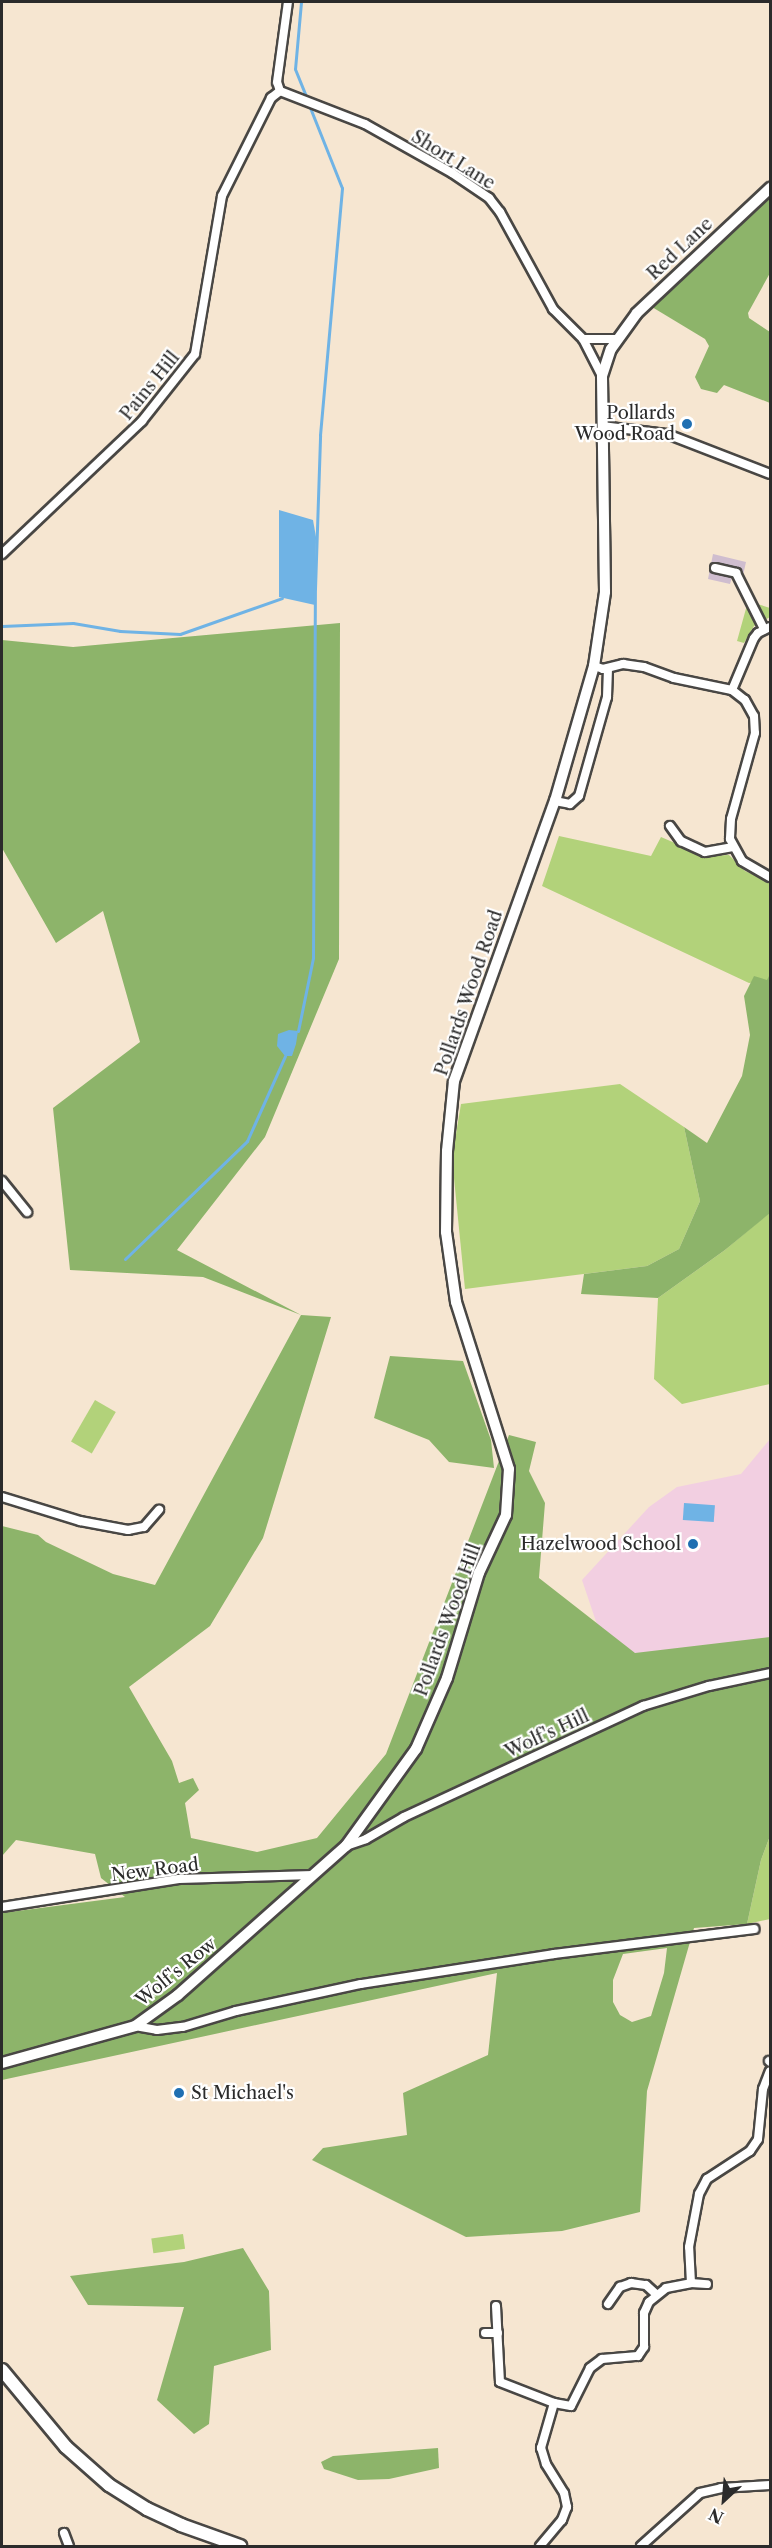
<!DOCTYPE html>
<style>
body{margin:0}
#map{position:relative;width:772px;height:2548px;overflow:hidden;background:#f6e6d1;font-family:"Libre Caslon Text",serif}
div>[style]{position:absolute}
.built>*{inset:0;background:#f2cfe1}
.industrial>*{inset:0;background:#cfbdcf}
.green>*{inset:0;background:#b2d27a;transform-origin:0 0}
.forest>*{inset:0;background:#8db46a}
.water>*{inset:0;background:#6fb3e5;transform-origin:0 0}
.stream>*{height:3px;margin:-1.5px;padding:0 1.5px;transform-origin:1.5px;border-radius:1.5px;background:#6fb3e5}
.roads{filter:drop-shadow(2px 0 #494744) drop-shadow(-2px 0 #494744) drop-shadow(0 2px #494744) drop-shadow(0 -2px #494744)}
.minor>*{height:8px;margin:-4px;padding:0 4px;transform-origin:4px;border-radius:4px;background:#fff}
.tertiary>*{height:10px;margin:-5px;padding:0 5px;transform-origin:5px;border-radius:5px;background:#fff}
.primary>*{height:12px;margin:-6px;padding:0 6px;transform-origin:6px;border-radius:6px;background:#fff}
.dots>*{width:16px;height:16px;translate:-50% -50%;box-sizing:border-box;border:3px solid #fff;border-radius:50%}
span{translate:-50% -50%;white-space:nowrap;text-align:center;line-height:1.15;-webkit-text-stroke:4.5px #fff;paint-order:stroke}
.street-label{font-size:18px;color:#2b2b2b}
.poi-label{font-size:18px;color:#2b2b2b}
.right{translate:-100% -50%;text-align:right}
.left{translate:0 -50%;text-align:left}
.frame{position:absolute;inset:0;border:3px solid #2b2b2b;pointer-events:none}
.north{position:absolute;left:694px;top:2470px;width:60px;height:60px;-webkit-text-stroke:4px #fff;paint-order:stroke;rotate:206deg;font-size:16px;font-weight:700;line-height:24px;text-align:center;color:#2b2b2b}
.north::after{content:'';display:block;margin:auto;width:21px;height:27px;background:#2b2b2b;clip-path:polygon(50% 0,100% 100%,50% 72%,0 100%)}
</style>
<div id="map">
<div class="built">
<div style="clip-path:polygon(770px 1439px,770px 1658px,612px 1669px,582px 1580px,649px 1507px,677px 1487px,741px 1474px)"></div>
</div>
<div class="industrial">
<div style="clip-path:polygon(713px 554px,746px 562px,742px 580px,732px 577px,730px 584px,708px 579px)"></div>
</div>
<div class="green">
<div style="clip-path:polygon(751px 602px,770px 608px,770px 617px,754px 626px,744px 643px,737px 641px,747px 605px)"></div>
<div style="clip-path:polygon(559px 836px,651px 856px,661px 837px,705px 856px,729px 855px,745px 871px,770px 882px,770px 974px,768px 981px,749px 983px,542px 886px)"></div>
<div style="clip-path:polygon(620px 1084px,684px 1127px,700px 1201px,679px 1249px,647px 1266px,465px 1289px,452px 1158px,461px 1104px)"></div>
<div style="clip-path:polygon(769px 1213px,770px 1384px,682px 1404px,654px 1379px,658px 1298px,725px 1250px)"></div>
<div style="left:95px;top:1400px;width:24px;height:48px;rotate:30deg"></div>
<div style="clip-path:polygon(770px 1836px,770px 1919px,747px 1924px,761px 1860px)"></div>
<div style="left:183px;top:2234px;width:15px;height:32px;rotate:82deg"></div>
</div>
<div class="forest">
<div style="clip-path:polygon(770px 195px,770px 273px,748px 313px,749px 318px,770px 332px,770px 403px,724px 385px,717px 393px,701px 389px,695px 377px,709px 346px,705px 339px,652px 307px)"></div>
<div style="clip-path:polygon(340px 623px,339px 959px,265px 1137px,177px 1250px,301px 1315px,203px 1277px,70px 1270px,53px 1108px,140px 1042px,103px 911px,56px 943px,2px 848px,2px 640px,73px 647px)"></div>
<div style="clip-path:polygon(770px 974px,770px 1213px,725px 1250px,658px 1298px,581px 1294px,584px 1274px,647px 1266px,679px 1249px,700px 1201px,684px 1127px,707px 1143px,742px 1076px,750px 1035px,744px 996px,754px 976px,767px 980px)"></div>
<div style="clip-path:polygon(evenodd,301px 1315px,331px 1317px,263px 1538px,210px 1626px,129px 1687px,172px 1761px,179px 1783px,193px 1778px,199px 1790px,185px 1803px,191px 1838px,257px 1852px,317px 1838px,386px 1754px,509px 1435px,536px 1442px,529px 1471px,545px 1503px,539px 1578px,635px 1653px,770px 1637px,770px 1836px,761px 1860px,747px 1924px,694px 1928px,647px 2091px,640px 2212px,562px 2231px,466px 2237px,312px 2160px,323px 2148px,407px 2135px,403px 2093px,488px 2055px,497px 1973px,2px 2080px,2px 1913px,125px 1897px,101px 1878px,95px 1854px,16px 1840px,2px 1856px,2px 1526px,38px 1535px,46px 1542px,113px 1574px,155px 1585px,301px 1315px,667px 1948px,664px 1973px,651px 2016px,632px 2022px,620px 2015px,613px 2002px,613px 1980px,623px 1954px,667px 1948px)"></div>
<div style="clip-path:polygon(390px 1356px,463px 1361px,491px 1440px,494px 1468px,449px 1462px,429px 1440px,374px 1418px)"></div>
<div style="clip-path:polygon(243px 2248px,269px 2291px,271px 2350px,214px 2366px,209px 2424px,194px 2434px,157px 2400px,184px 2307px,88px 2305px,70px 2276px,184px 2262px)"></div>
<div style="clip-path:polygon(438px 2448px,439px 2468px,389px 2479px,358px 2480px,324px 2469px,321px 2462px,333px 2456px)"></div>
</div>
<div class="water">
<div style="clip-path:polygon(279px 510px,313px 520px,316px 537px,315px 605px,279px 597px)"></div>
<div style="clip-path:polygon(289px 1030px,298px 1031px,296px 1044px,292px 1056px,285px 1056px,277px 1046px,278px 1034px)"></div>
<div style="left:684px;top:1503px;width:31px;height:17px;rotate:4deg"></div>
</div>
<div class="stream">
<div style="left:301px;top:2px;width:67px;rotate:95.1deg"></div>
<div style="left:295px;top:69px;width:32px;rotate:68deg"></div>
<div style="left:2px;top:626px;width:71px;rotate:-2.4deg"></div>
<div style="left:73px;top:623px;width:48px;rotate:9.7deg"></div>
<div style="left:120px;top:631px;width:60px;rotate:2.9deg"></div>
<div style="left:180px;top:634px;width:108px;rotate:-19.4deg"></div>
<div style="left:298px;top:1031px;width:75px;rotate:-78.4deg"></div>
<div style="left:313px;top:958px;width:369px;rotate:-89.7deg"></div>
<div style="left:315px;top:589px;width:154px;rotate:-88.1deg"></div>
<div style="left:320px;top:435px;width:248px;rotate:-84.9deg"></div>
<div style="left:342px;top:188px;width:89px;rotate:-111.7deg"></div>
<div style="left:125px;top:1259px;width:170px;rotate:-44deg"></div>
<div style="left:247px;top:1141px;width:93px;rotate:-65.9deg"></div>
</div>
<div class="roads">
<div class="minor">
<div style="left:280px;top:91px;width:91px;rotate:21.2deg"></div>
<div style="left:365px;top:124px;width:100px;rotate:29.4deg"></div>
<div style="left:452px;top:173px;width:45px;rotate:34deg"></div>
<div style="left:489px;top:198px;width:18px;rotate:52deg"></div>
<div style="left:500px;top:212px;width:111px;rotate:61.3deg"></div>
<div style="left:553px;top:309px;width:42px;rotate:45deg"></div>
<div style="left:583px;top:339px;width:42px;rotate:62.8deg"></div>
<div style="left:280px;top:91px;width:9px;rotate:-108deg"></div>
<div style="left:277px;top:82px;width:81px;rotate:-82.2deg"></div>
<div style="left:583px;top:339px;width:34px"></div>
<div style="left:602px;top:426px;width:65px;rotate:7deg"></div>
<div style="left:667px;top:434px;width:110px;rotate:21.2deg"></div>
<div style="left:2px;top:554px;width:193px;rotate:-43.5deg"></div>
<div style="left:142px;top:421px;width:85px;rotate:-51.7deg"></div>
<div style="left:195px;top:354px;width:160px;rotate:-80.3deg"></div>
<div style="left:222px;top:196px;width:110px;rotate:-63.4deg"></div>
<div style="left:271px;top:98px;width:11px;rotate:-38deg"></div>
<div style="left:715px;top:568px;width:22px;rotate:13deg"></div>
<div style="left:736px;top:573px;width:63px;rotate:63.4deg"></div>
<div style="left:594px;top:666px;width:9px;rotate:18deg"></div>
<div style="left:603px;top:669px;width:21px;rotate:-14deg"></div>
<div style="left:623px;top:664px;width:21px;rotate:8deg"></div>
<div style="left:644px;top:667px;width:32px;rotate:20deg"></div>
<div style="left:674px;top:678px;width:59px;rotate:11.7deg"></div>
<div style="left:732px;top:690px;width:16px;rotate:38deg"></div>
<div style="left:745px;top:700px;width:18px;rotate:61deg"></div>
<div style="left:754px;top:716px;width:17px;rotate:87deg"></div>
<div style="left:755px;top:733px;width:89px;rotate:105.6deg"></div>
<div style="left:731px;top:819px;width:20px;rotate:93deg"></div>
<div style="left:730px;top:839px;width:25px;rotate:61deg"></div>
<div style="left:742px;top:861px;width:32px;rotate:30deg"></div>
<div style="left:732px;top:690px;width:56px;rotate:-67.1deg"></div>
<div style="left:754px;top:638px;width:6px;rotate:-51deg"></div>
<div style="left:758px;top:633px;width:13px;rotate:-27deg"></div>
<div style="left:555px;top:801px;width:15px;rotate:11deg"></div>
<div style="left:570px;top:804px;width:12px;rotate:-42deg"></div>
<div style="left:579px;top:796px;width:103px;rotate:-74.2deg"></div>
<div style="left:607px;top:697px;width:29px;rotate:-88deg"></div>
<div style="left:670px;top:826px;width:19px;rotate:54deg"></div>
<div style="left:681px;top:841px;width:26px;rotate:25deg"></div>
<div style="left:705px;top:852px;width:27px;rotate:-10deg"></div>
<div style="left:2px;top:1181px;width:40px;rotate:51deg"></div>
<div style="left:2px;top:1497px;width:82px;rotate:17.1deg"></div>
<div style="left:80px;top:1521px;width:49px;rotate:10.6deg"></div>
<div style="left:128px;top:1530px;width:16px;rotate:-11deg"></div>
<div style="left:144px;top:1527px;width:23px;rotate:-49deg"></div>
<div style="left:346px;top:1846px;width:21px;rotate:-19deg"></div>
<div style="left:366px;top:1839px;width:44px;rotate:-30.1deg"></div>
<div style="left:404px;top:1817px;width:264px;rotate:-24.9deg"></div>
<div style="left:643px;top:1706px;width:69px;rotate:-16.9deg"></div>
<div style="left:709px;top:1686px;width:62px;rotate:-12deg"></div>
<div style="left:2px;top:1907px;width:179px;rotate:-9deg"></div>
<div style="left:179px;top:1879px;width:134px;rotate:-1.7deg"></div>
<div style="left:135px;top:2026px;width:22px;rotate:10deg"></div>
<div style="left:157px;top:2030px;width:26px;rotate:-7deg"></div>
<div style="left:183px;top:2027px;width:55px;rotate:-16.8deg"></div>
<div style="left:236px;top:2011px;width:128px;rotate:-12.2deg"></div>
<div style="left:361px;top:1984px;width:195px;rotate:-8.8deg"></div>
<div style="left:554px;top:1954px;width:202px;rotate:-7.1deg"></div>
<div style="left:769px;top:2061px;width:1px;rotate:45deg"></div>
<div style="left:691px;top:2283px;width:16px;rotate:4deg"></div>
<div style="left:608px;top:2304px;width:21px;rotate:-55deg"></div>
<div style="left:620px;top:2287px;width:12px;rotate:-20deg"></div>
<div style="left:631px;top:2283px;width:15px;rotate:8deg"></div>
<div style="left:646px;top:2285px;width:13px;rotate:42deg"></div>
<div style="left:496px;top:2306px;width:76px;rotate:87deg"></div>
<div style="left:500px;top:2382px;width:58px;rotate:21.3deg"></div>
<div style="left:485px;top:2333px;width:13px"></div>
<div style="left:64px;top:2533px;width:14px;rotate:69deg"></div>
<div style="left:540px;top:2546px;width:34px;rotate:-50deg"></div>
<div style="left:562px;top:2520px;width:14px;rotate:-69deg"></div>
<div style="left:567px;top:2507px;width:14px;rotate:-102deg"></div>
<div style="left:564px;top:2493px;width:34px;rotate:-122deg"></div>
<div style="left:546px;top:2464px;width:17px;rotate:-107deg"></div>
<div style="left:541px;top:2448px;width:47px;rotate:-73.9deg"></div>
<div style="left:554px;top:2403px;width:17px;rotate:10deg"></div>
<div style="left:571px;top:2406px;width:42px;rotate:-63.4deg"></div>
<div style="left:590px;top:2368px;width:15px;rotate:-37deg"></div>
<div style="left:602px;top:2359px;width:36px;rotate:-5deg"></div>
<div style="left:638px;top:2356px;width:11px;rotate:-56deg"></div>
<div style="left:644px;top:2347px;width:34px;rotate:-90deg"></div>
<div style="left:644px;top:2313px;width:12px;rotate:-66deg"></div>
<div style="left:649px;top:2302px;width:22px;rotate:-39deg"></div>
<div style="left:666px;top:2288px;width:25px;rotate:-11deg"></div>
<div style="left:691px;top:2283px;width:36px;rotate:-93deg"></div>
<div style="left:689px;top:2247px;width:54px;rotate:-79.3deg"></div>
<div style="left:699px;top:2194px;width:17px;rotate:-62deg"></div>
<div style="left:707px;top:2179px;width:51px;rotate:-33.1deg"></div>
<div style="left:750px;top:2151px;width:14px;rotate:-56deg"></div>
<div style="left:758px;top:2139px;width:50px;rotate:-84.3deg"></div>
<div style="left:763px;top:2089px;width:19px;rotate:-69deg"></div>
<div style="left:641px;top:2546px;width:79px;rotate:-41.9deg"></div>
<div style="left:700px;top:2493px;width:22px;rotate:-13deg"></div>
<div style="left:721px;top:2488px;width:49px;rotate:-3.5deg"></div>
</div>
<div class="tertiary">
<div style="left:2px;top:2063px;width:138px;rotate:-15.5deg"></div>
<div style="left:135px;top:2026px;width:53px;rotate:-35.8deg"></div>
<div style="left:178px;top:1995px;width:225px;rotate:-41.6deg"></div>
<div style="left:346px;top:1846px;width:120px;rotate:-54.2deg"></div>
<div style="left:416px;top:1749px;width:77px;rotate:-66.4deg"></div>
<div style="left:447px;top:1678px;width:110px;rotate:-73.1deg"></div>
<div style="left:479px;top:1573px;width:64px;rotate:-65deg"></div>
<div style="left:506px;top:1515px;width:46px;rotate:-86.3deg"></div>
<div style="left:509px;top:1469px;width:175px;rotate:-107.6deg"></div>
<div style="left:456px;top:1302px;width:71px;rotate:-98.1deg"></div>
<div style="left:446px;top:1232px;width:81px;rotate:-89.3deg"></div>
<div style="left:447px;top:1151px;width:70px;rotate:-84.3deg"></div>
<div style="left:454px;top:1081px;width:298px;rotate:-70.2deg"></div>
<div style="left:555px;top:801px;width:141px;rotate:-73.9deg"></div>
<div style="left:594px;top:666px;width:75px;rotate:-81.5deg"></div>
<div style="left:605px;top:592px;width:216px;rotate:-90.8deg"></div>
<div style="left:602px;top:376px;width:28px;rotate:-72deg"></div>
<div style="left:611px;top:349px;width:44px;rotate:-54.2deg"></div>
<div style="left:637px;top:313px;width:183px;rotate:-43.2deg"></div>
</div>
<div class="primary">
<div style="left:2px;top:2370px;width:100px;rotate:50.3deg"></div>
<div style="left:66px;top:2447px;width:57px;rotate:41.5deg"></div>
<div style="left:109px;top:2485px;width:45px;rotate:32.3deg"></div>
<div style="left:147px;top:2509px;width:38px;rotate:25deg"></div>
<div style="left:181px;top:2525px;width:63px;rotate:19.6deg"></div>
</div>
</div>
<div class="dots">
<div style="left:687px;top:424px;background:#1f6fb2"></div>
<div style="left:693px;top:1544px;background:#1f6fb2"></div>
<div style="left:179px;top:2093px;background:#1f6fb2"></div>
</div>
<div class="street-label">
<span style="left:453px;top:160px;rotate:32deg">Short Lane</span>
<span style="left:680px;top:249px;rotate:-43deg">Red Lane</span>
<span style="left:150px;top:386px;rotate:-51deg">Pains Hill</span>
<span style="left:469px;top:993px;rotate:-71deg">Pollards Wood Road</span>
<span style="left:448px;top:1620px;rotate:-70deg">Pollards Wood Hill</span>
<span style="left:547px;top:1734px;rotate:-25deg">Wolf's Hill</span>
<span style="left:155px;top:1870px;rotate:-7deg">New Road</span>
<span style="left:176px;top:1972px;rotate:-39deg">Wolf's Row</span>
</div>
<div class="poi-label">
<span class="right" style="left:675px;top:424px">Pollards<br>Wood Road</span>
<span class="right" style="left:681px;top:1544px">Hazelwood School</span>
<span class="left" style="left:191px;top:2093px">St Michael's</span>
</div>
<div class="frame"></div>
<div class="north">N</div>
</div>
